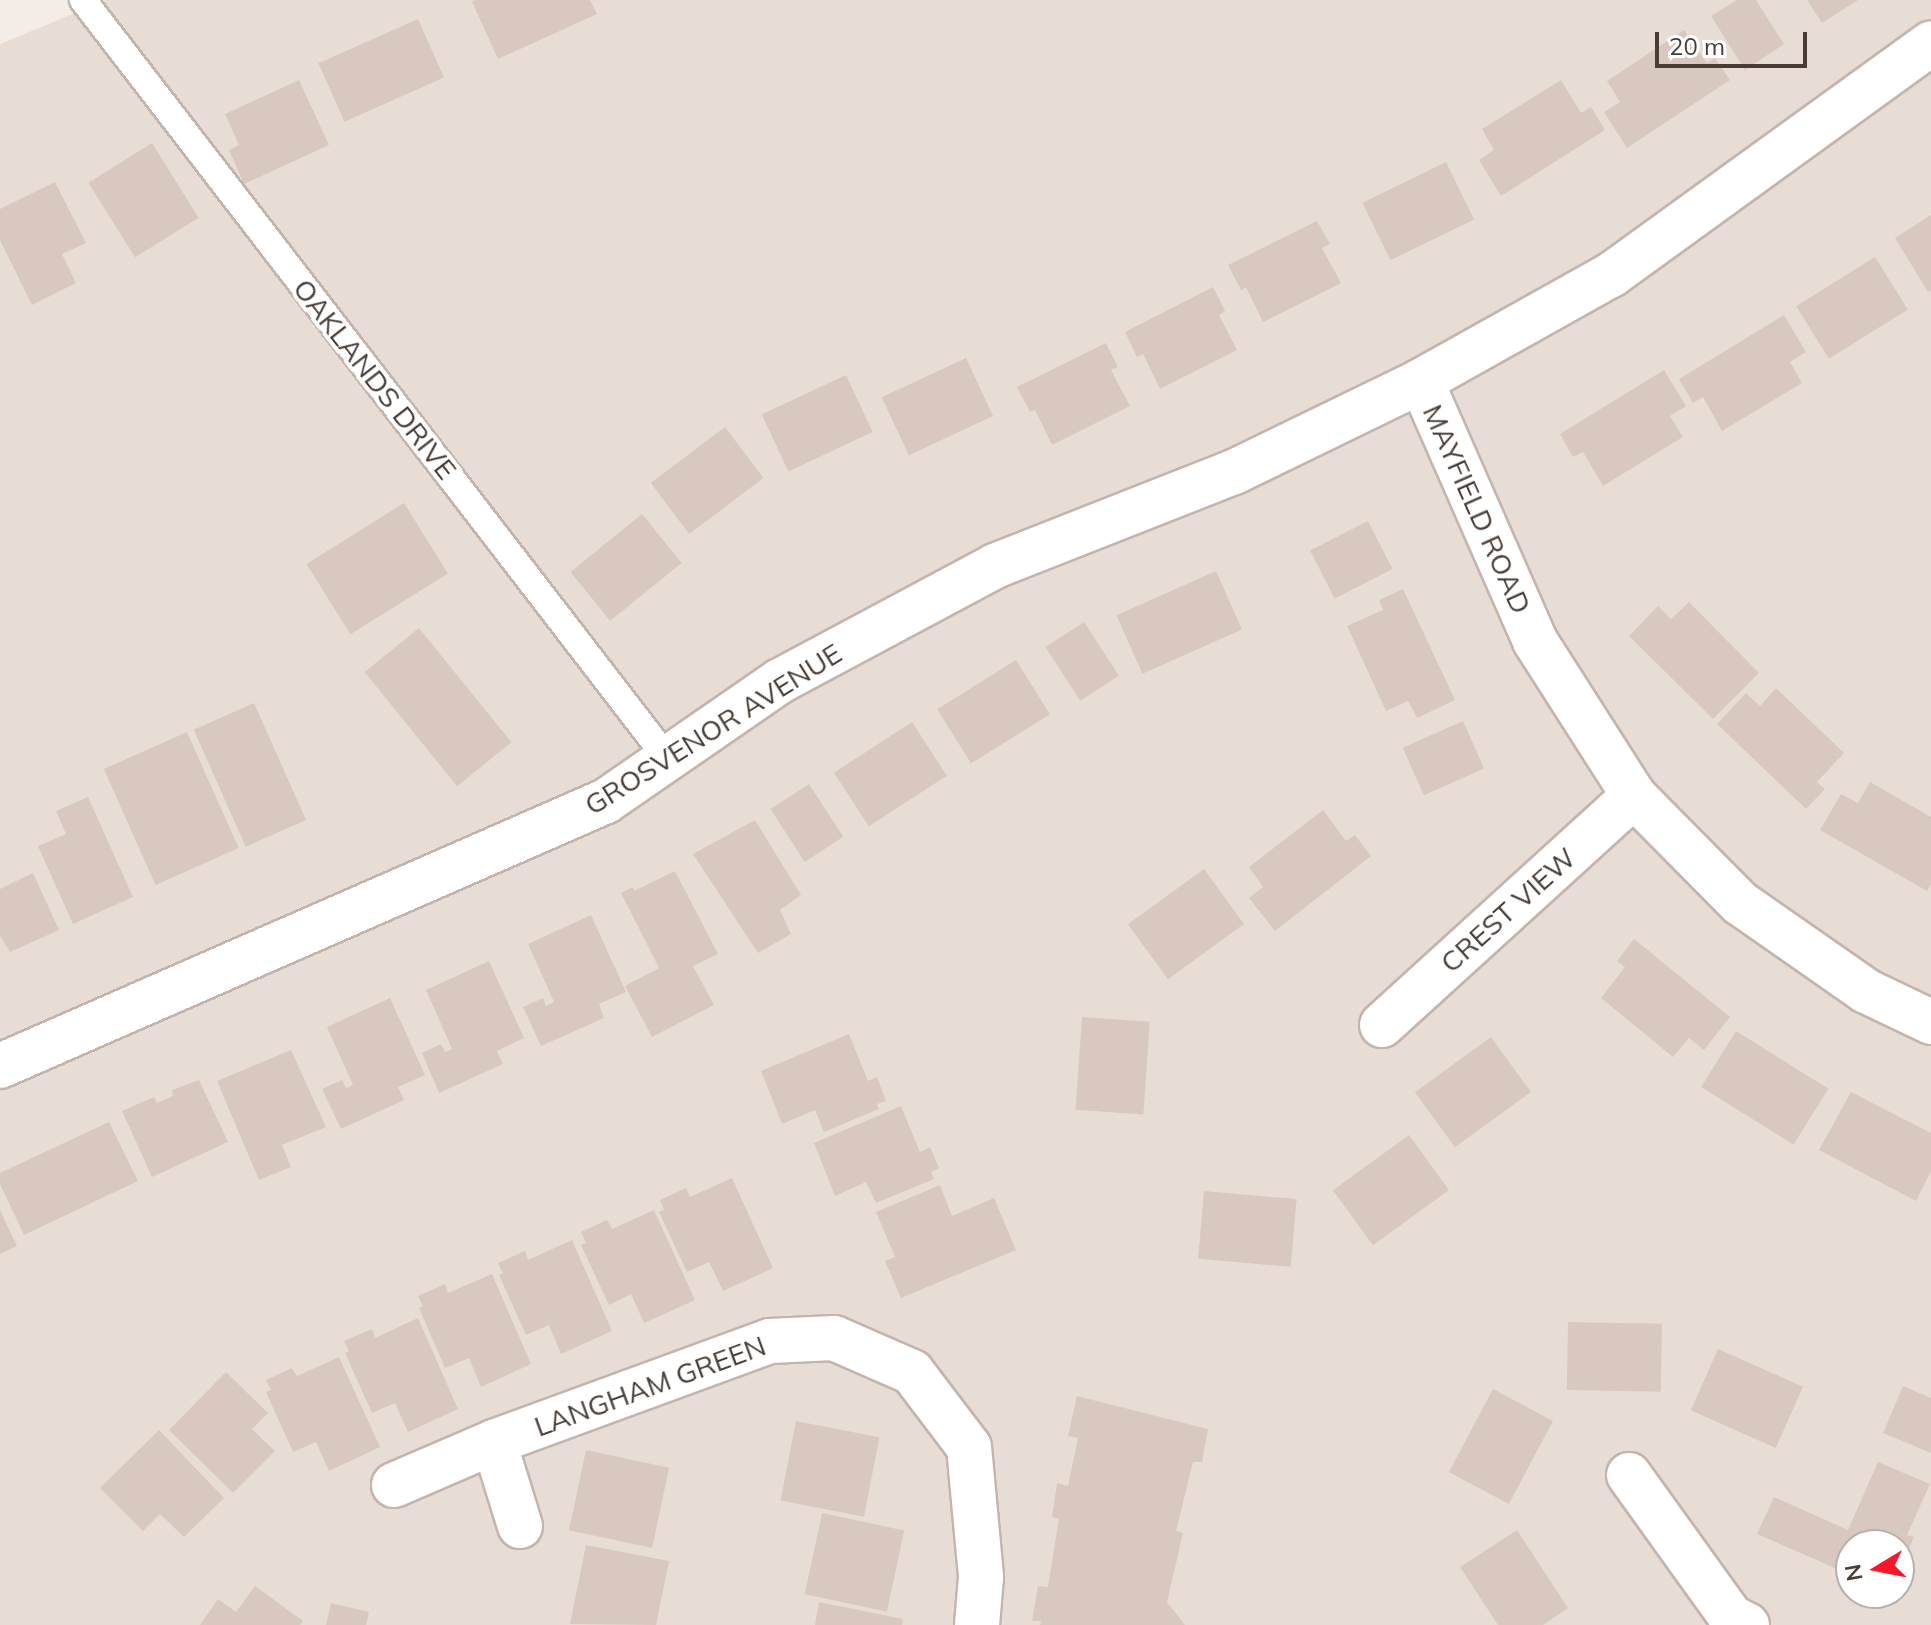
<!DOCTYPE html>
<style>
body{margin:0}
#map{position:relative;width:1931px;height:1625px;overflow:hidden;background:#f4ede7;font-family:Mulish,sans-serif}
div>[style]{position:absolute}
.residential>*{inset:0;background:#e8ddd5}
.building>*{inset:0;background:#d9c8bf;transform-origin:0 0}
.roads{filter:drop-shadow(2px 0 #c3b5ac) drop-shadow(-2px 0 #c3b5ac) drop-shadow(0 2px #c3b5ac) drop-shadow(0 -2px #c3b5ac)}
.lane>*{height:26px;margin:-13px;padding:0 13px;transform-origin:13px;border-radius:13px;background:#fff}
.street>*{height:44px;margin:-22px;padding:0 22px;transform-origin:22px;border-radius:22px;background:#fff}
span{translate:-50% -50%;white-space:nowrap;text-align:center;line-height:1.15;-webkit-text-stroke:8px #fff;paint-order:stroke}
.street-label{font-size:28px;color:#483c35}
.north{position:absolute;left:1835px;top:1529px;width:80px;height:80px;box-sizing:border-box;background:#fff;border:2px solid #b6b1ae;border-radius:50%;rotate:260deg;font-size:22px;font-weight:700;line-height:32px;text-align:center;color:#483c35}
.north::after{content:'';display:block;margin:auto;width:28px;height:36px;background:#ff1327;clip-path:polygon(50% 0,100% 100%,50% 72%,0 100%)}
.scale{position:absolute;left:1655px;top:32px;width:152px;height:36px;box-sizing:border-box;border:4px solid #483c35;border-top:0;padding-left:10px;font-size:24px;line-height:28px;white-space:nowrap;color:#483c35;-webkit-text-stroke:6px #fff;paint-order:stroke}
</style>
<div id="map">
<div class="residential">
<div style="clip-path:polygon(evenodd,106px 0,1931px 0,1931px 1625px,0 1625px,0 44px,106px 0,1851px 1545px,1899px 1545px,1899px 1593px,1851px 1593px,1851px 1545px)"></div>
</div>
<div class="building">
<div style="clip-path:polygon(475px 0,590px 0,597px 14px,498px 59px,472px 2px)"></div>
<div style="clip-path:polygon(1737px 0,1756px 0,1784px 44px,1745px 70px,1711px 16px)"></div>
<div style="clip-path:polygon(1807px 0,1858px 0,1822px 23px)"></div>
<div style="left:418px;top:19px;width:64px;height:109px;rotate:66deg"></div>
<div style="clip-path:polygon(1684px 30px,1707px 63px,1715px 58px,1730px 80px,1627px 148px,1604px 112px,1620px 102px,1607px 81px)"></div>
<div style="clip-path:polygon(299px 80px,329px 145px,244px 184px,229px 150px,239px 145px,225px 114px)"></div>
<div style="clip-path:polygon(1561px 80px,1581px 113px,1591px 107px,1605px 130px,1501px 196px,1479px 160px,1494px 150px,1482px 129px)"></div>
<div style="left:152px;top:143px;width:88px;height:75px;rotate:58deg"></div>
<div style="left:1446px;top:162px;width:64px;height:93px;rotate:64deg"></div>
<div style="clip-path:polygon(55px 182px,86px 243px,62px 254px,76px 283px,32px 305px,0 240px,0 209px)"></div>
<div style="clip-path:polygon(1931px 215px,1931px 290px,1928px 292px,1895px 238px)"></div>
<div style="clip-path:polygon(1317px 221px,1330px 244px,1322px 248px,1341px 283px,1263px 322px,1246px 287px,1241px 290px,1228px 265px)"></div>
<div style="left:1875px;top:257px;width:62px;height:93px;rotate:58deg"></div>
<div style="clip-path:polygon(1213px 287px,1225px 311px,1219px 315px,1237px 350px,1160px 389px,1143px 354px,1137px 357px,1125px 332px)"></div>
<div style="clip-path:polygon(1784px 315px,1806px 352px,1790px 362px,1802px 383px,1722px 431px,1703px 397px,1693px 403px,1679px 379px)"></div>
<div style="clip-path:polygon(1106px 343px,1118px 367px,1111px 370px,1130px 406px,1052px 445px,1035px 410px,1030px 412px,1017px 387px)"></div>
<div style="left:966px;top:358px;width:64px;height:93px;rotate:65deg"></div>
<div style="clip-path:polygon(1664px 370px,1686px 406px,1670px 416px,1683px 437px,1603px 486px,1583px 452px,1573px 457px,1560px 434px)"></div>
<div style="left:846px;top:375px;width:63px;height:93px;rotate:65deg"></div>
<div style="left:725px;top:427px;width:64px;height:93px;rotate:53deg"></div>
<div style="left:404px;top:503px;width:83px;height:115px;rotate:58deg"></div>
<div style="left:642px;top:514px;width:63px;height:92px;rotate:51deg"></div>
<div style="left:1368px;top:521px;width:54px;height:65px;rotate:63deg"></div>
<div style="left:1216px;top:571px;width:64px;height:109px;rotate:66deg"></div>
<div style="clip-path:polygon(1403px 589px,1455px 700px,1417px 718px,1408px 701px,1386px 711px,1347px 626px,1383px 610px,1379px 600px)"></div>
<div style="clip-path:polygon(1689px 602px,1759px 673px,1713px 719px,1629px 636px,1658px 606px,1671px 619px)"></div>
<div style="left:1084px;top:622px;width:64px;height:46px;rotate:57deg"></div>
<div style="left:419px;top:628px;width:147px;height:70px;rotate:51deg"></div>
<div style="left:1016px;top:660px;width:64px;height:93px;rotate:58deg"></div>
<div style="clip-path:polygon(1776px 688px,1844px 753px,1817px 782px,1825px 789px,1806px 809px,1717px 724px,1746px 693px,1760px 706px)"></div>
<div style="left:254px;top:703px;width:128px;height:66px;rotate:66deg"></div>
<div style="left:1463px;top:721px;width:52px;height:66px;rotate:66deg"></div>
<div style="left:912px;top:722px;width:64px;height:93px;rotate:57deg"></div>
<div style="left:187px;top:732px;width:127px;height:91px;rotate:66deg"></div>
<div style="clip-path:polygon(1870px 782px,1931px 817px,1931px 884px,1927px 891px,1820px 830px,1841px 794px,1858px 803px)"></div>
<div style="left:809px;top:784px;width:63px;height:46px;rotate:57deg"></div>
<div style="clip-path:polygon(88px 797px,133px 897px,73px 924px,38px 846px,66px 834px,56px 811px)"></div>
<div style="clip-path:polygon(1323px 810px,1346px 841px,1355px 835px,1371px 856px,1275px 931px,1249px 898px,1263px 887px,1249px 867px)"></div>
<div style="clip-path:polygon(755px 820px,801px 895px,780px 910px,791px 934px,758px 953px,693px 854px)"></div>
<div style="left:1204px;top:869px;width:68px;height:94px;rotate:54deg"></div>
<div style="clip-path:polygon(675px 871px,718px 954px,693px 966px,714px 1005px,652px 1037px,625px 986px,659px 968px,621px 893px,633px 887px,634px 891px)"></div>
<div style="clip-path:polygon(33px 873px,59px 930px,10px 952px,0 936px,0 889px)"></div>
<div style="clip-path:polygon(591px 915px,626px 992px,599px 1004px,604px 1018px,541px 1046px,523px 1007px,543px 998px,546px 1006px,554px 1002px,528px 944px)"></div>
<div style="clip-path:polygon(1634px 939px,1730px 1017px,1704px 1050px,1689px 1038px,1673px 1057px,1601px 998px,1625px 967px,1617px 961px)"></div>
<div style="clip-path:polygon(489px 961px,524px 1038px,497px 1051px,503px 1064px,439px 1093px,422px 1053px,441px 1044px,445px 1052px,452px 1049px,426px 990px)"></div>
<div style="clip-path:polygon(390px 998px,425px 1075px,398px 1087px,404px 1100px,341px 1129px,322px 1089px,342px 1080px,346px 1088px,353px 1085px,327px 1027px)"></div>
<div style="left:1082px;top:1017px;width:68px;height:93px;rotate:4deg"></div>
<div style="left:1736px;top:1031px;width:109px;height:66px;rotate:32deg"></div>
<div style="clip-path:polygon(849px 1034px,868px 1081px,877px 1077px,886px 1101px,877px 1104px,879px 1109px,824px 1132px,815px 1110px,782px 1124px,761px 1071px)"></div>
<div style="left:1491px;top:1037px;width:68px;height:94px;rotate:54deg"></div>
<div style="clip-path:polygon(291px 1050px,326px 1127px,282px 1145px,291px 1167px,259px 1180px,217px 1081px)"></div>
<div style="clip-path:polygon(199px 1080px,228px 1142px,152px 1177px,122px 1111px,154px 1097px,157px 1103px,173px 1096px,172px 1090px)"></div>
<div style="clip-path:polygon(1851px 1092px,1931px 1133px,1931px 1171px,1916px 1201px,1819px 1150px)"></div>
<div style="clip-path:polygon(901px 1106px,920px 1152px,930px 1147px,939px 1168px,931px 1172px,934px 1179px,876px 1203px,866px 1182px,835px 1196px,814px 1143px)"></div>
<div style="clip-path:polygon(109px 1122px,138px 1181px,24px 1235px,0 1184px,0 1173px)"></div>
<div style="left:1409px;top:1135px;width:68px;height:94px;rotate:54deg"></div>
<div style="clip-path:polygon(732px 1178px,773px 1268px,723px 1291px,709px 1262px,687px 1272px,659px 1212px,664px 1210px,660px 1200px,686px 1188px,690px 1197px)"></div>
<div style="clip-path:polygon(940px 1185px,952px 1216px,994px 1198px,1016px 1250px,901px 1298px,885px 1261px,895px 1257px,876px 1212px)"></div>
<div style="left:1204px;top:1191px;width:93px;height:68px;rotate:5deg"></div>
<div style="clip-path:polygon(0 1210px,17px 1246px,0 1254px)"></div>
<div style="clip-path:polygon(654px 1210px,695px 1300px,644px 1323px,631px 1294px,609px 1305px,581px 1245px,586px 1243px,581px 1232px,607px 1220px,612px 1229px)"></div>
<div style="clip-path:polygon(572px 1240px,612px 1331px,561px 1354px,549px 1325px,526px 1335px,499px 1275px,503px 1273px,498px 1263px,525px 1251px,528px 1260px)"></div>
<div style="clip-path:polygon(492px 1274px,531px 1364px,481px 1387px,469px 1358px,445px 1368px,419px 1308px,423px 1306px,418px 1296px,445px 1284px,448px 1293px)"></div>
<div style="clip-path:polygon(418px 1318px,458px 1409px,408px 1432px,395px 1403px,372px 1413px,345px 1353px,349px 1351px,344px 1341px,372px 1329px,375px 1338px)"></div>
<div style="left:1568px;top:1322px;width:94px;height:68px;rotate:1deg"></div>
<div style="left:1718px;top:1349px;width:93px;height:67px;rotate:24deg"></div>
<div style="clip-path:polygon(339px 1357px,380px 1447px,329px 1471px,316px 1442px,293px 1452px,266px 1392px,271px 1390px,266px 1380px,292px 1368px,297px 1376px)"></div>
<div style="clip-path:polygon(226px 1372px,268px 1413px,252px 1429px,275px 1451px,233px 1493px,169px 1430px)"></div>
<div style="clip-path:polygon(1903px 1386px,1931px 1398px,1931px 1453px,1883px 1433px)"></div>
<div style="left:1493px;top:1389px;width:68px;height:94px;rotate:28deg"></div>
<div style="clip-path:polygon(1077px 1396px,1208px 1429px,1202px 1462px,1193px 1462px,1176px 1531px,1183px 1533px,1167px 1602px,1185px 1625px,1040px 1625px,1041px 1621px,1032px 1621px,1038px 1586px,1048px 1587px,1059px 1519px,1052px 1517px,1057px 1483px,1068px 1486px,1078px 1438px,1068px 1436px)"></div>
<div style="left:796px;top:1421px;width:85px;height:81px;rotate:11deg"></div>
<div style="clip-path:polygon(159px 1430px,224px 1498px,184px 1537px,160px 1514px,143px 1531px,100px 1488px)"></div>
<div style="left:586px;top:1450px;width:85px;height:82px;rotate:12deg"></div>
<div style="clip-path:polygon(1878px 1462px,1930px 1484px,1907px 1535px,1914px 1537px,1899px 1571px,1899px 1545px,1851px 1545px,1851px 1575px,1757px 1534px,1774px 1497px,1848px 1530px)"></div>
<div style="left:822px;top:1513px;width:84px;height:83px;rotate:12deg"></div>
<div style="clip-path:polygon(1517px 1530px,1568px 1608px,1543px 1625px,1498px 1625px,1460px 1567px)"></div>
<div style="clip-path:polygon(586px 1545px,669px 1561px,656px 1625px,570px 1624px)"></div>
<div style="clip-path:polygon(255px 1586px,303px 1621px,300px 1625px,200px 1625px,218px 1599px,236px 1612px)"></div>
<div style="clip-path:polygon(819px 1602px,903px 1619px,902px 1625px,815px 1625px)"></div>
<div style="clip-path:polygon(331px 1603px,369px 1612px,366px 1625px,326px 1625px)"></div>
</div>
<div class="roads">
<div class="lane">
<div style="left:83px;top:0;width:957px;rotate:52.39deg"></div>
</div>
<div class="street">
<div style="left:1421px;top:381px;width:284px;rotate:66.3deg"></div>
<div style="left:1535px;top:641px;width:184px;rotate:57.4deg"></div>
<div style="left:1634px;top:796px;width:151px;rotate:45.3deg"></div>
<div style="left:1740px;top:903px;width:154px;rotate:34.9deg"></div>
<div style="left:1866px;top:991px;width:72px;rotate:25.5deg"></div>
<div style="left:1382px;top:1025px;width:341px;rotate:-42.3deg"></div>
<div style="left:0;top:1066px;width:661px;rotate:-23.62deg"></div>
<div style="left:606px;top:801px;width:211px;rotate:-34.6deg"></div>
<div style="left:780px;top:681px;width:244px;rotate:-28.1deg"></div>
<div style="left:995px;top:566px;width:257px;rotate:-21.5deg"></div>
<div style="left:1234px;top:472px;width:208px;rotate:-25.9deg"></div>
<div style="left:1421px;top:381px;width:218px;rotate:-29.2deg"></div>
<div style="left:1611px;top:275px;width:395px;rotate:-35.9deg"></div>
<div style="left:494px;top:1442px;width:88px;rotate:72.8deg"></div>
<div style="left:1629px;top:1475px;width:175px;rotate:54.3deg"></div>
<div style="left:1731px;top:1617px;width:18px;rotate:27deg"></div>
<div style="left:394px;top:1485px;width:109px;rotate:-23.3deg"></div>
<div style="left:494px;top:1442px;width:294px;rotate:-20.1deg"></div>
<div style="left:770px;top:1341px;width:64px;rotate:-2.7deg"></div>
<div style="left:834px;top:1338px;width:85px;rotate:23.6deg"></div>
<div style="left:912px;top:1372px;width:94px;rotate:52.8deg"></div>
<div style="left:969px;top:1447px;width:131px;rotate:84.7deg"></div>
<div style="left:981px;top:1577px;width:48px;rotate:94.8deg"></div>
</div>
</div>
<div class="street-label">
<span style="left:375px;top:379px;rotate:52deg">OAKLANDS DRIVE</span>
<span style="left:1477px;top:509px;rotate:66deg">MAYFIELD ROAD</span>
<span style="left:713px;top:729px;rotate:-32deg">GROSVENOR AVENUE</span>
<span style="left:1508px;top:910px;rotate:-42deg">CREST VIEW</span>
<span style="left:650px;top:1386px;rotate:-20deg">LANGHAM GREEN</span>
</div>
<div class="north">N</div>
<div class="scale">20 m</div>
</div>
